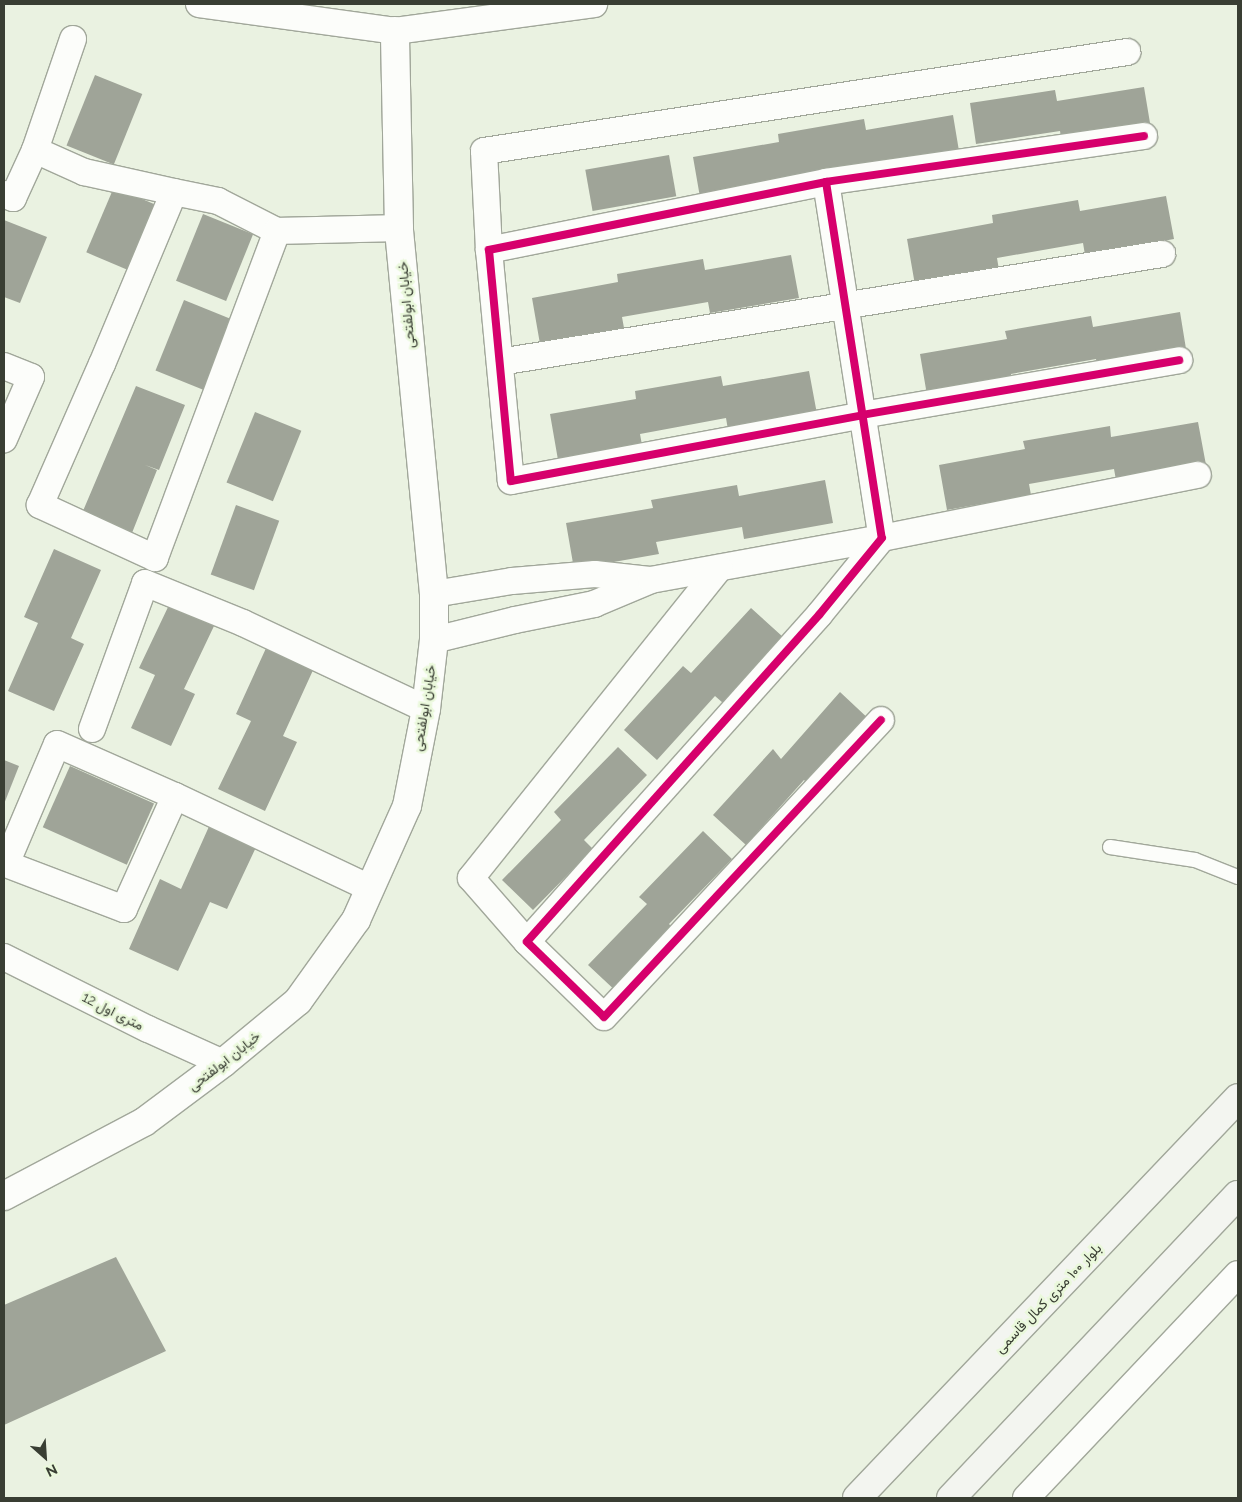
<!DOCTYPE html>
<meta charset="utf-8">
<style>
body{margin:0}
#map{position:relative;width:1242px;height:1502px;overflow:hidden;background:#eaf2e1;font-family:Raleway,Vazirmatn,sans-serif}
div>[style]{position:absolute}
.building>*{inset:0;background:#9fa498;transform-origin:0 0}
.roads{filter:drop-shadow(1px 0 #a1a79a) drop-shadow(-1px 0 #a1a79a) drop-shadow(0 1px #a1a79a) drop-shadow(0 -1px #a1a79a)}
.service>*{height:14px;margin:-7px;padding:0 7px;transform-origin:7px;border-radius:7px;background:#fcfdfa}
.minor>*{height:26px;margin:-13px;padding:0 13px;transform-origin:13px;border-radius:13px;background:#fcfdfa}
.tertiary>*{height:28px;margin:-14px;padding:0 14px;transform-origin:14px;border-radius:14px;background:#fcfdfa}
.secondary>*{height:28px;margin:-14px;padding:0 14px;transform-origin:14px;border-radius:14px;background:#f3f5f0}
.cycleway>*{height:8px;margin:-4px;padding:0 4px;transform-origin:4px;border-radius:4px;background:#d6006c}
span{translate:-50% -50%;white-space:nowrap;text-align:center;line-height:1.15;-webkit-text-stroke:5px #eaf8db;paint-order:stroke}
.street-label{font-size:14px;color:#393e33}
.frame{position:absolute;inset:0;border:5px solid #393e33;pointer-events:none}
.north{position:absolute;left:20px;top:1432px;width:50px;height:50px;-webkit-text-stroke:4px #eaf8db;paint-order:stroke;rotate:154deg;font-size:14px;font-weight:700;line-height:20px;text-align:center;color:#393e33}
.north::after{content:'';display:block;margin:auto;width:18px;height:22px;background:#393e33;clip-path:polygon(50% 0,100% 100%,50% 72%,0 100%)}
</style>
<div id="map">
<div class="building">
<div style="left:95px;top:75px;width:51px;height:76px;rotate:22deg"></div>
<div style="clip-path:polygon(1144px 87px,1151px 129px,1062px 143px,1060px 131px,976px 144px,970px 103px,1055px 90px,1057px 101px)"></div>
<div style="clip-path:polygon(953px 115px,960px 157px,871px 173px,869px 162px,783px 177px,785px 188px,701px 203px,693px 157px,779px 142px,778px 134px,864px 119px,866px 130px)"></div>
<div style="left:669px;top:155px;width:42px;height:85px;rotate:80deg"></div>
<div style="left:114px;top:187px;width:44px;height:71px;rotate:23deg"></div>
<div style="clip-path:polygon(1166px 196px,1174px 239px,1085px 255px,1083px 243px,997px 258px,999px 270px,915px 285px,907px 239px,993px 223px,992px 215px,1078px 200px,1080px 211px)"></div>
<div style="left:203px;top:214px;width:54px;height:72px;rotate:22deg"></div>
<div style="clip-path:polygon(4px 220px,47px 237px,20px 303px,4px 297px)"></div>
<div style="clip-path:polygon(791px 255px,799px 298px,710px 313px,708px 302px,622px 317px,624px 328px,540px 344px,532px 298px,618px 282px,617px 274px,703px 259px,705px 270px)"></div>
<div style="left:184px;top:300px;width:54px;height:76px;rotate:22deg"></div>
<div style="clip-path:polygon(1180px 312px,1187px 355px,1098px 370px,1096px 359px,1011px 374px,1012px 386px,928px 401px,920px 354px,1007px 339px,1005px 331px,1091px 316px,1093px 327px)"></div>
<div style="clip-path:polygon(809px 371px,817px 414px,728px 430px,726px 418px,640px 434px,642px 445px,558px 460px,550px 414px,636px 399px,635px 391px,721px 376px,723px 386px)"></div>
<div style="clip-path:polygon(136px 386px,185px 405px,159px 470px,145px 465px,157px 470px,130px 538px,80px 518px)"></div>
<div style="left:255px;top:412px;width:50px;height:76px;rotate:22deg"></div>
<div style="clip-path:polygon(1198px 422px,1206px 465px,1116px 480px,1114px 469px,1029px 484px,1031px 495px,947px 510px,939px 465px,1025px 449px,1023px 441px,1110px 426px,1111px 437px)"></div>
<div style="clip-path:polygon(825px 480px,833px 523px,744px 539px,742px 527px,656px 542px,659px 554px,574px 569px,566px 523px,653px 508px,651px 500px,737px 485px,739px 496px)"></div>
<div style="left:236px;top:505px;width:46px;height:74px;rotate:20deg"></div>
<div style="clip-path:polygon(54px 549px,101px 570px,71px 638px,84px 644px,54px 711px,8px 691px,38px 623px,24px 617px)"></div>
<div style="clip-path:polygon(169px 605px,214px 626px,184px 689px,195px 694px,171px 746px,131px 728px,155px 675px,139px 668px)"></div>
<div style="clip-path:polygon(751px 608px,783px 637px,723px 703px,715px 696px,657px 760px,624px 730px,683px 666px,691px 673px)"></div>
<div style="clip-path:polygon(267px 646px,314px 668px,283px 736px,297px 742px,265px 811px,218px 789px,251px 721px,236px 714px)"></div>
<div style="clip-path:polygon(840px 692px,872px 722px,812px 788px,804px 780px,746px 845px,713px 815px,773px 749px,781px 759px)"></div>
<div style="clip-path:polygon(618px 747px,647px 775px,584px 840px,593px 849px,533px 910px,502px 880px,561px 820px,554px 812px)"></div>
<div style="clip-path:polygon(4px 760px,19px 766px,4px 804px)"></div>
<div style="left:70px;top:766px;width:92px;height:67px;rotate:24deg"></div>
<div style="clip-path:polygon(211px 822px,258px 843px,227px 909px,210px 902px,178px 971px,129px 949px,160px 879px,181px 889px)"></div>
<div style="clip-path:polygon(703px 831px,732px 859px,669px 924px,678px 933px,619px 994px,588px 965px,647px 904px,639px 897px)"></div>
<div style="clip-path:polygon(116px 1257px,166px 1351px,4px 1425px,4px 1305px)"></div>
</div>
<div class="roads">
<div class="service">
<div style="left:1110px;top:847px;width:86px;rotate:8.7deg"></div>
<div style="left:1195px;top:860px;width:46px;rotate:21.6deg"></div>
</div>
<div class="minor">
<div style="left:199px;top:4px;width:198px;rotate:7.8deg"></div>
<div style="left:395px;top:31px;width:201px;rotate:-7.7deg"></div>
<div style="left:73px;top:39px;width:117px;rotate:108.9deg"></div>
<div style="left:35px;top:150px;width:54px;rotate:24.2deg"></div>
<div style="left:84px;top:172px;width:92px;rotate:12.5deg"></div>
<div style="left:1144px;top:136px;width:321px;rotate:171.8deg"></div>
<div style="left:826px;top:182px;width:344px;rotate:168.6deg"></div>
<div style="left:489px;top:250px;width:232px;rotate:84.6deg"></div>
<div style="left:511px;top:481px;width:357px;rotate:-10.6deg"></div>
<div style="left:862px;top:415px;width:322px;rotate:-9.8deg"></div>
<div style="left:826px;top:182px;width:360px;rotate:81.1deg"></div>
<div style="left:882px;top:538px;width:99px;rotate:129.3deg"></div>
<div style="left:819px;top:615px;width:438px;rotate:131.8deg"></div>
<div style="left:527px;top:942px;width:107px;rotate:44.2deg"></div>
<div style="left:604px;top:1017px;width:406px;rotate:-47deg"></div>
<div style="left:4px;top:194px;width:10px;rotate:24deg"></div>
<div style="left:13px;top:198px;width:53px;rotate:-65.4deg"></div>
<div style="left:277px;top:231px;width:349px;rotate:110.5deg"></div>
<div style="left:155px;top:558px;width:127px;rotate:-155.3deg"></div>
<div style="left:40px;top:505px;width:154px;rotate:-66.3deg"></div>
<div style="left:102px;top:364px;width:186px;rotate:-67.3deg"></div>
<div style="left:174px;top:192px;width:45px;rotate:11.6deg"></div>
<div style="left:218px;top:201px;width:66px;rotate:27deg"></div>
<div style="left:277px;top:231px;width:122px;rotate:-1.4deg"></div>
<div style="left:489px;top:250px;width:99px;rotate:-92.9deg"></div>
<div style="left:484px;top:151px;width:651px;rotate:-8.75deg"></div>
<div style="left:500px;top:362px;width:671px;rotate:-9.27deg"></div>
<div style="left:4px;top:366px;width:29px;rotate:22deg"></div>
<div style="left:31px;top:377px;width:68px;rotate:113.5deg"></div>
<div style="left:434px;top:594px;width:79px;rotate:-9.5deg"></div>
<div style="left:512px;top:581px;width:83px;rotate:-4.8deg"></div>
<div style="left:595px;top:574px;width:55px;rotate:6.2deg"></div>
<div style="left:434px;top:640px;width:83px;rotate:-13.9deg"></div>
<div style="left:515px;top:620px;width:81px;rotate:-11.4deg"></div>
<div style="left:594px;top:604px;width:62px;rotate:-22.8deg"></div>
<div style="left:651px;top:580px;width:235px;rotate:-10.3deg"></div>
<div style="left:882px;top:538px;width:322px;rotate:-11.3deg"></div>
<div style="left:92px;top:729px;width:155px;rotate:-70deg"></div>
<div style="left:145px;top:583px;width:106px;rotate:22.2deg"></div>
<div style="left:243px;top:623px;width:202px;rotate:25.2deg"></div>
<div style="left:175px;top:796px;width:124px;rotate:114.3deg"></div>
<div style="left:124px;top:909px;width:126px;rotate:-159.1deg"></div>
<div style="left:6px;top:864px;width:130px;rotate:-67deg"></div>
<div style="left:57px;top:744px;width:129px;rotate:23.8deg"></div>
<div style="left:175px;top:796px;width:216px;rotate:25.3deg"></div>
<div style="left:527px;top:942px;width:85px;rotate:-131.2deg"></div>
<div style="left:471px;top:878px;width:397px;rotate:-51.3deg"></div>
<div style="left:4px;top:957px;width:161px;rotate:26.6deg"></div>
<div style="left:148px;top:1029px;width:82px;rotate:24.4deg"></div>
<div style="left:1026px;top:1498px;width:308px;rotate:-46.6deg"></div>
</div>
<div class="tertiary">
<div style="left:4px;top:1196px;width:158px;rotate:-27.9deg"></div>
<div style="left:144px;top:1122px;width:99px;rotate:-36.8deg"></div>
<div style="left:223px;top:1063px;width:97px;rotate:-39.6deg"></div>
<div style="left:298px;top:1001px;width:100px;rotate:-54.4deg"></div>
<div style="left:356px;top:920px;width:125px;rotate:-65.9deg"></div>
<div style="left:407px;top:806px;width:99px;rotate:-78.9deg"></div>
<div style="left:426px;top:709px;width:69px;rotate:-83.4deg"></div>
<div style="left:434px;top:640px;width:46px;rotate:-90deg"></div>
<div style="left:434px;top:594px;width:368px;rotate:-95.5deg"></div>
<div style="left:399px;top:228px;width:197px;rotate:-91.2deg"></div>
</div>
<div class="secondary">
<div style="left:857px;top:1498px;width:552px;rotate:-46.39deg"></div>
<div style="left:951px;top:1498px;width:417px;rotate:-46.6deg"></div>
</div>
</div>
<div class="cycleway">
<div style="left:1144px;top:136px;width:321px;rotate:171.8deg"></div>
<div style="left:826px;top:182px;width:344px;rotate:168.6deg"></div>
<div style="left:489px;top:250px;width:232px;rotate:84.6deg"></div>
<div style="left:511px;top:481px;width:357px;rotate:-10.6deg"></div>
<div style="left:862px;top:415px;width:322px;rotate:-9.8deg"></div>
<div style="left:826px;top:182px;width:360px;rotate:81.1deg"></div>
<div style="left:882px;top:538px;width:99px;rotate:129.3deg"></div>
<div style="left:819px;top:615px;width:438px;rotate:131.8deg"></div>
<div style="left:527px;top:942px;width:107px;rotate:44.2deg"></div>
<div style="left:604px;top:1017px;width:406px;rotate:-47deg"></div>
</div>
<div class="street-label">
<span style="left:406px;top:305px;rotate:-95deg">خیابان ابولفتحی</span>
<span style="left:424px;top:708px;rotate:-81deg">خیابان ابولفتحی</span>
<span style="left:113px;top:1011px;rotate:27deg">12 متری اول</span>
<span style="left:224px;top:1061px;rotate:-38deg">خیابان ابولفتحی</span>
<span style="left:1048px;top:1298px;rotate:-46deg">بلوار ۱۰۰ متری کمال قاسمی</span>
</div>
<div class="frame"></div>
<div class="north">N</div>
</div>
